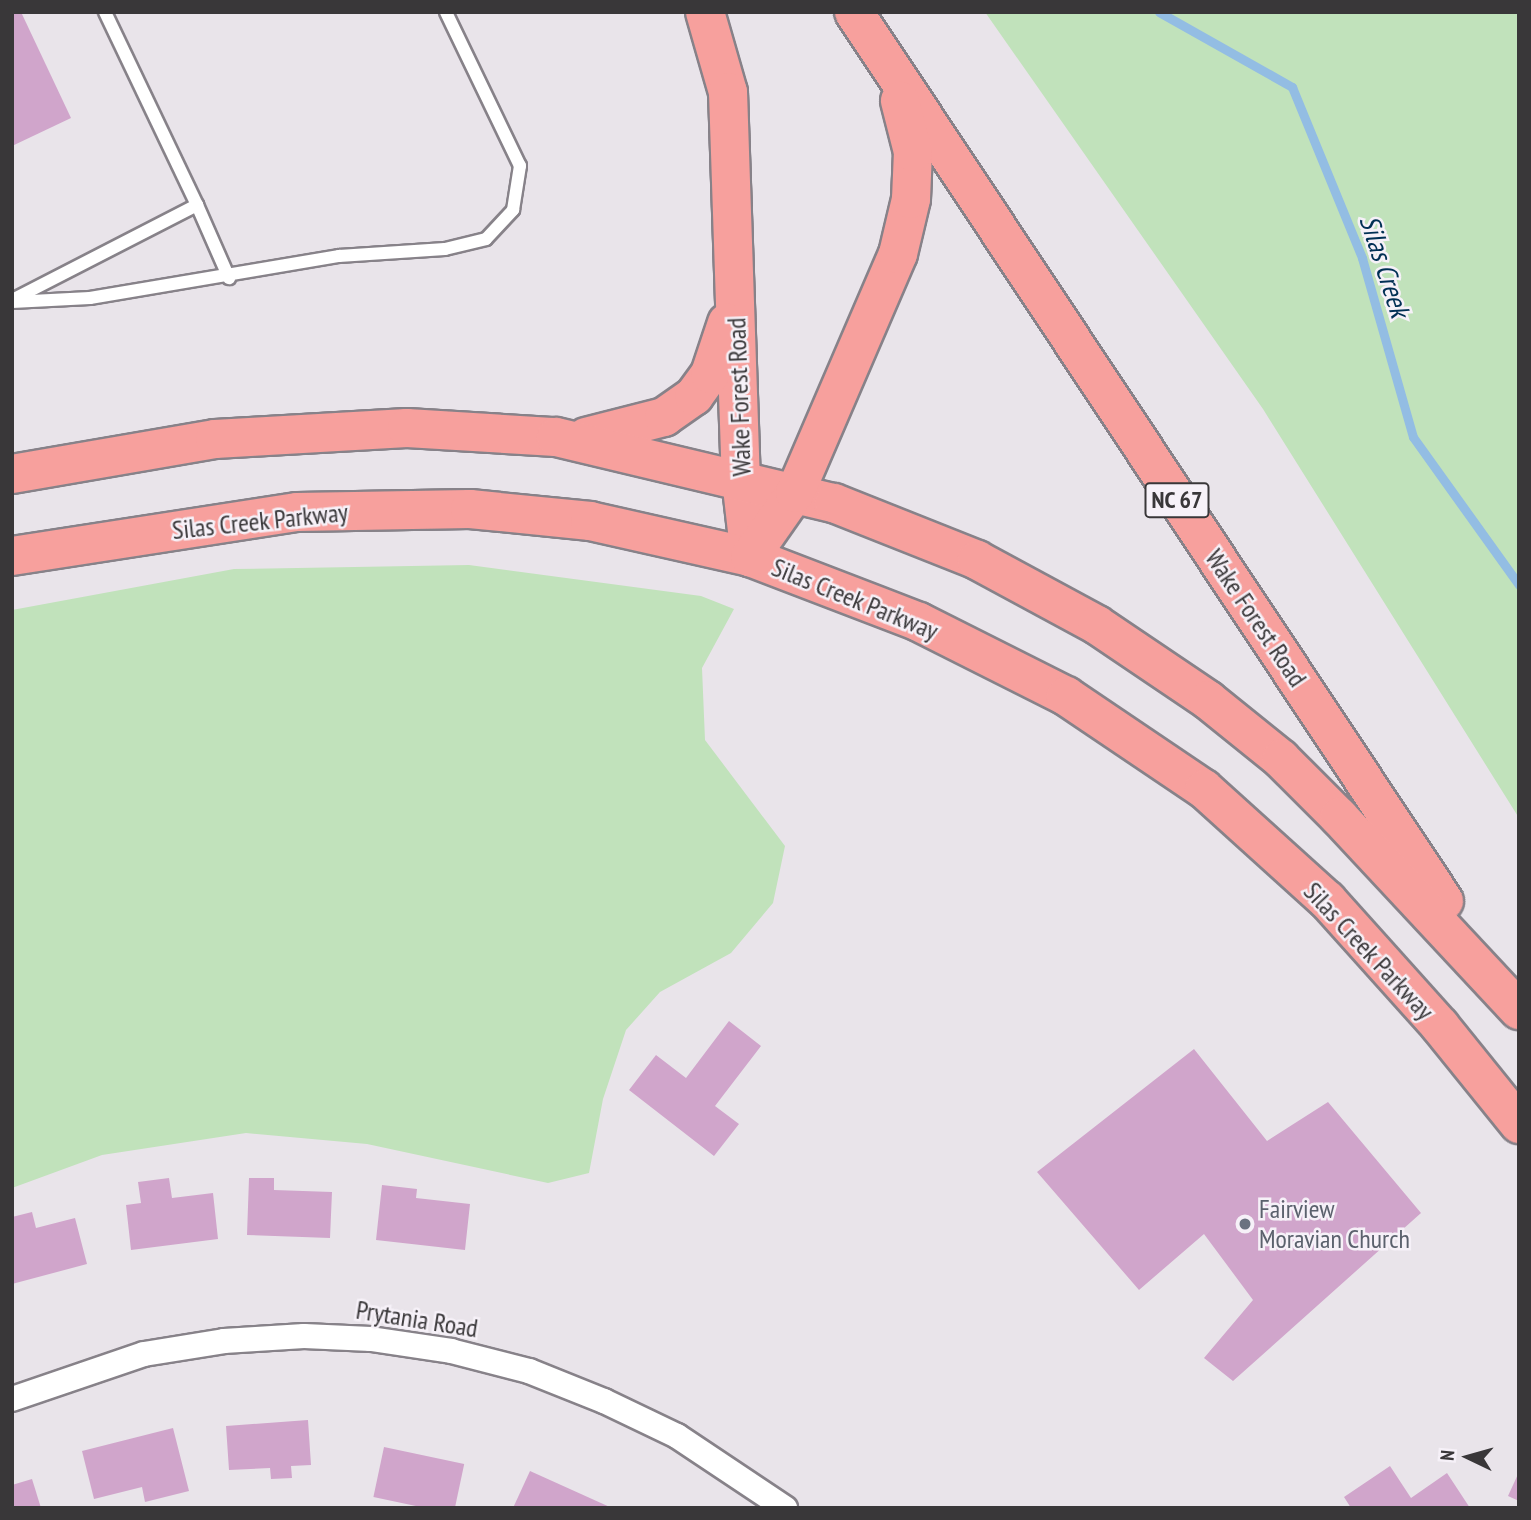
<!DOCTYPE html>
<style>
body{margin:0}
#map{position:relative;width:1531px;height:1520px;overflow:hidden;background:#e9e4ea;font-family:"PT Sans Narrow",sans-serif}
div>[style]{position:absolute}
.green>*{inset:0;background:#c1e2bb}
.stream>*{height:9px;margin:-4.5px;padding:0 4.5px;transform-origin:4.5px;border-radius:4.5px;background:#93bde3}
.building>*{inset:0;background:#d0a5cb;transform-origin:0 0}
.roads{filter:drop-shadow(2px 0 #878289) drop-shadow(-2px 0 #878289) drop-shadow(0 2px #878289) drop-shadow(0 -2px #878289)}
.service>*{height:12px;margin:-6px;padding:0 6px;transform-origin:6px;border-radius:6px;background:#fff}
.minor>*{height:24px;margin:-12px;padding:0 12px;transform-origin:12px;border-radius:12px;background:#fff}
.primary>*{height:38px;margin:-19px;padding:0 19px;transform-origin:19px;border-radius:19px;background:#f7a09d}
.dots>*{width:19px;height:19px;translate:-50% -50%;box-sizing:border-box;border:4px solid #f6f1f8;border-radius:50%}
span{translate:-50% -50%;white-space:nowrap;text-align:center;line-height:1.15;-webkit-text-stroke:5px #f6f1f8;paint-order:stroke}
.shield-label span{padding:2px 5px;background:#f6f1f8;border:2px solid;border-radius:5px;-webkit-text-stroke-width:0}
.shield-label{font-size:24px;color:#393739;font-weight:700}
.street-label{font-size:26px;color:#393739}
.worship-label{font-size:26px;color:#5b616d}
.left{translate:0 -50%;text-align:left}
.water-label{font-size:28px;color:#003054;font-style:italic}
.frame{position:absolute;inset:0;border:14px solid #393739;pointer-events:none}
.north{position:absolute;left:1433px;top:1422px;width:70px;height:70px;-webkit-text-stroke:5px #f6f1f8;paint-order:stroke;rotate:275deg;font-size:19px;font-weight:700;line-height:28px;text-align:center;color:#393739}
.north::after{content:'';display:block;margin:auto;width:24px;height:32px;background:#393739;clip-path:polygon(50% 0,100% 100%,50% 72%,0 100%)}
</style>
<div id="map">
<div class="green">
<div style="clip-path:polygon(985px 12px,1519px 12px,1519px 818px,1263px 409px)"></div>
<div style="clip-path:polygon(469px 565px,701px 596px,734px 609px,702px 668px,705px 740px,785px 846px,773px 903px,731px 953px,660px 992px,626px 1030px,603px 1099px,589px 1173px,548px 1183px,367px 1144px,246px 1133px,102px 1155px,12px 1188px,12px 610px,234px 569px)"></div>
</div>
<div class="stream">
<div style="left:1159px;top:12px;width:153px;rotate:29.4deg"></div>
<div style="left:1292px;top:87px;width:185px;rotate:67.7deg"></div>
<div style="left:1362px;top:258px;width:186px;rotate:74.1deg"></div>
<div style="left:1413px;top:437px;width:182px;rotate:54.4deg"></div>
</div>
<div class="building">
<div style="clip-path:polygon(12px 12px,21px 12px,71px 118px,12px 146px)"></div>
<div style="clip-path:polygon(729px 1021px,761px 1046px,715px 1106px,739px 1124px,714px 1156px,629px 1090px,656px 1055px,686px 1078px)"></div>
<div style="clip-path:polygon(1194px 1049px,1267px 1141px,1328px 1102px,1421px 1213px,1233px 1381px,1204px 1358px,1253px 1300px,1204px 1234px,1139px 1290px,1037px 1172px)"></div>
<div style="clip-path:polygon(169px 1178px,172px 1198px,213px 1193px,218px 1239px,131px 1250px,126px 1205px,141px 1203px,138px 1182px)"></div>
<div style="clip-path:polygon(249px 1178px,274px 1178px,274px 1190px,332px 1192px,330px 1238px,247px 1235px)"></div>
<div style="clip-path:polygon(382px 1185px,417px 1189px,416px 1198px,470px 1204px,465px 1250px,376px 1240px)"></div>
<div style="clip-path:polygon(32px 1212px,36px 1228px,75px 1218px,87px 1264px,12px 1284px,12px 1217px)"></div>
<div style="clip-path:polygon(308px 1420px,311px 1465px,291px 1466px,292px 1478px,271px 1479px,270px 1468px,229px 1470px,226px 1426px)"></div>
<div style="clip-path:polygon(173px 1428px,189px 1491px,145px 1502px,142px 1487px,94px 1499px,82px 1451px)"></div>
<div style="left:384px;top:1447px;width:82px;height:51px;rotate:12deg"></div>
<div style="clip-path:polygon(1390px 1466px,1411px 1498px,1447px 1473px,1470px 1508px,1351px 1508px,1344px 1497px)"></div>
<div style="clip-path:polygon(530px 1471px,612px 1508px,513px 1508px)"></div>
<div style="clip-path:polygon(1519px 1472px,1519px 1501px,1508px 1496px)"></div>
<div style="clip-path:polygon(32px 1479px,41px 1508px,12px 1508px,12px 1485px)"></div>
</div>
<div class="roads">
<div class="service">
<div style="left:197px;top:205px;width:80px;rotate:66.3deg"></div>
<div style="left:14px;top:299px;width:206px;rotate:-27.2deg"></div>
<div style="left:197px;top:205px;width:214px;rotate:-115.5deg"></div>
<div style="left:12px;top:302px;width:78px;rotate:-2.9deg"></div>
<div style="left:90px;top:298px;width:253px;rotate:-9.6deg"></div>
<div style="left:339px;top:256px;width:106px;rotate:-3.8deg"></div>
<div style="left:445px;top:249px;width:42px;rotate:-13.7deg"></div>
<div style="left:486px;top:239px;width:40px;rotate:-47deg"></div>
<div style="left:513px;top:210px;width:45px;rotate:-81deg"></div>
<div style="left:520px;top:166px;width:171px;rotate:-115.7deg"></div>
</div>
<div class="minor">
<div style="left:12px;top:1399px;width:139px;rotate:-18.8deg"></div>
<div style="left:144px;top:1354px;width:81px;rotate:-9.2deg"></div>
<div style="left:224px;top:1341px;width:80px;rotate:-3.6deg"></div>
<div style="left:304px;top:1336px;width:67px;rotate:2.6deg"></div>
<div style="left:371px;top:1339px;width:81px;rotate:8.5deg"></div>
<div style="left:451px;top:1351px;width:81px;rotate:14.4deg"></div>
<div style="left:529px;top:1371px;width:81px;rotate:21.8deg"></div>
<div style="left:604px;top:1401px;width:81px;rotate:25.6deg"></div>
<div style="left:677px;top:1436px;width:130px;rotate:33.7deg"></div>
</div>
<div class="primary">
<div style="left:705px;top:12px;width:83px;rotate:74deg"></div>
<div style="left:728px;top:92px;width:387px;rotate:88.1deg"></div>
<div style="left:741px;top:479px;width:79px;rotate:83.4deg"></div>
<div style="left:854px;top:12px;width:1067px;rotate:56.43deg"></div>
<div style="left:586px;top:437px;width:81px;rotate:-14.4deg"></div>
<div style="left:664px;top:417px;width:37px;rotate:-35deg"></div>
<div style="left:694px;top:396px;width:27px;rotate:-54deg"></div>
<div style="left:710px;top:374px;width:54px;rotate:-71.6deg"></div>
<div style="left:12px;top:474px;width:206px;rotate:-9.8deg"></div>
<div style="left:215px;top:439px;width:192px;rotate:-3.3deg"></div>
<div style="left:407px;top:428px;width:149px;rotate:3.5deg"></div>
<div style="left:556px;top:437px;width:286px;rotate:13.4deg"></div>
<div style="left:834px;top:503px;width:154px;rotate:21.7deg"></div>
<div style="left:977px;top:560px;width:136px;rotate:28.4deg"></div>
<div style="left:1097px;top:625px;width:134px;rotate:34deg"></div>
<div style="left:1208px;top:700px;width:94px;rotate:38.9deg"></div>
<div style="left:1281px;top:759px;width:82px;rotate:45deg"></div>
<div style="left:1339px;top:817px;width:264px;rotate:47deg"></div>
<div style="left:12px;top:556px;width:288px;rotate:-8.8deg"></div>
<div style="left:297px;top:512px;width:173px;rotate:-1deg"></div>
<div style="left:470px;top:509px;width:121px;rotate:5.7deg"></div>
<div style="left:590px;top:521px;width:164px;rotate:12.7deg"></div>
<div style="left:750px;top:557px;width:181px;rotate:21deg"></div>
<div style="left:919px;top:622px;width:165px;rotate:26.7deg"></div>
<div style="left:1066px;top:696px;width:166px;rotate:34deg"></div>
<div style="left:1204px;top:789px;width:166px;rotate:42.1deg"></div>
<div style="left:1327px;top:900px;width:169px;rotate:48.1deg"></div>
<div style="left:1440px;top:1026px;width:126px;rotate:51.1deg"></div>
<div style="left:750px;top:557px;width:78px;rotate:-54.9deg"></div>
<div style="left:795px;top:493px;width:260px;rotate:-66.7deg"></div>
<div style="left:898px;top:254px;width:57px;rotate:-76.7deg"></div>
<div style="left:911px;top:199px;width:47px;rotate:-87.6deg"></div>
<div style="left:913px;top:152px;width:53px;rotate:-104.3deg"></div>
</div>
</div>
<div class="dots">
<div style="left:1245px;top:1224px;background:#6b7280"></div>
</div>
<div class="shield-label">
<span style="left:1177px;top:500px">NC 67</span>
</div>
<div class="street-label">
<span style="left:739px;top:397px;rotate:-92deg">Wake Forest Road</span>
<span style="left:260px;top:521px;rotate:-6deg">Silas Creek Parkway</span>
<span style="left:855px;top:599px;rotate:22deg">Silas Creek Parkway</span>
<span style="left:1256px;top:618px;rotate:56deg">Wake Forest Road</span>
<span style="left:1369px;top:951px;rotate:47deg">Silas Creek Parkway</span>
<span style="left:417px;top:1319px;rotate:9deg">Prytania Road</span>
</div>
<div class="worship-label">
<span class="left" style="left:1259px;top:1224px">Fairview<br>Moravian Church</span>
</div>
<div class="water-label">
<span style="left:1385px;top:266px;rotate:72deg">Silas Creek</span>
</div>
<div class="frame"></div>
<div class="north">N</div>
</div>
